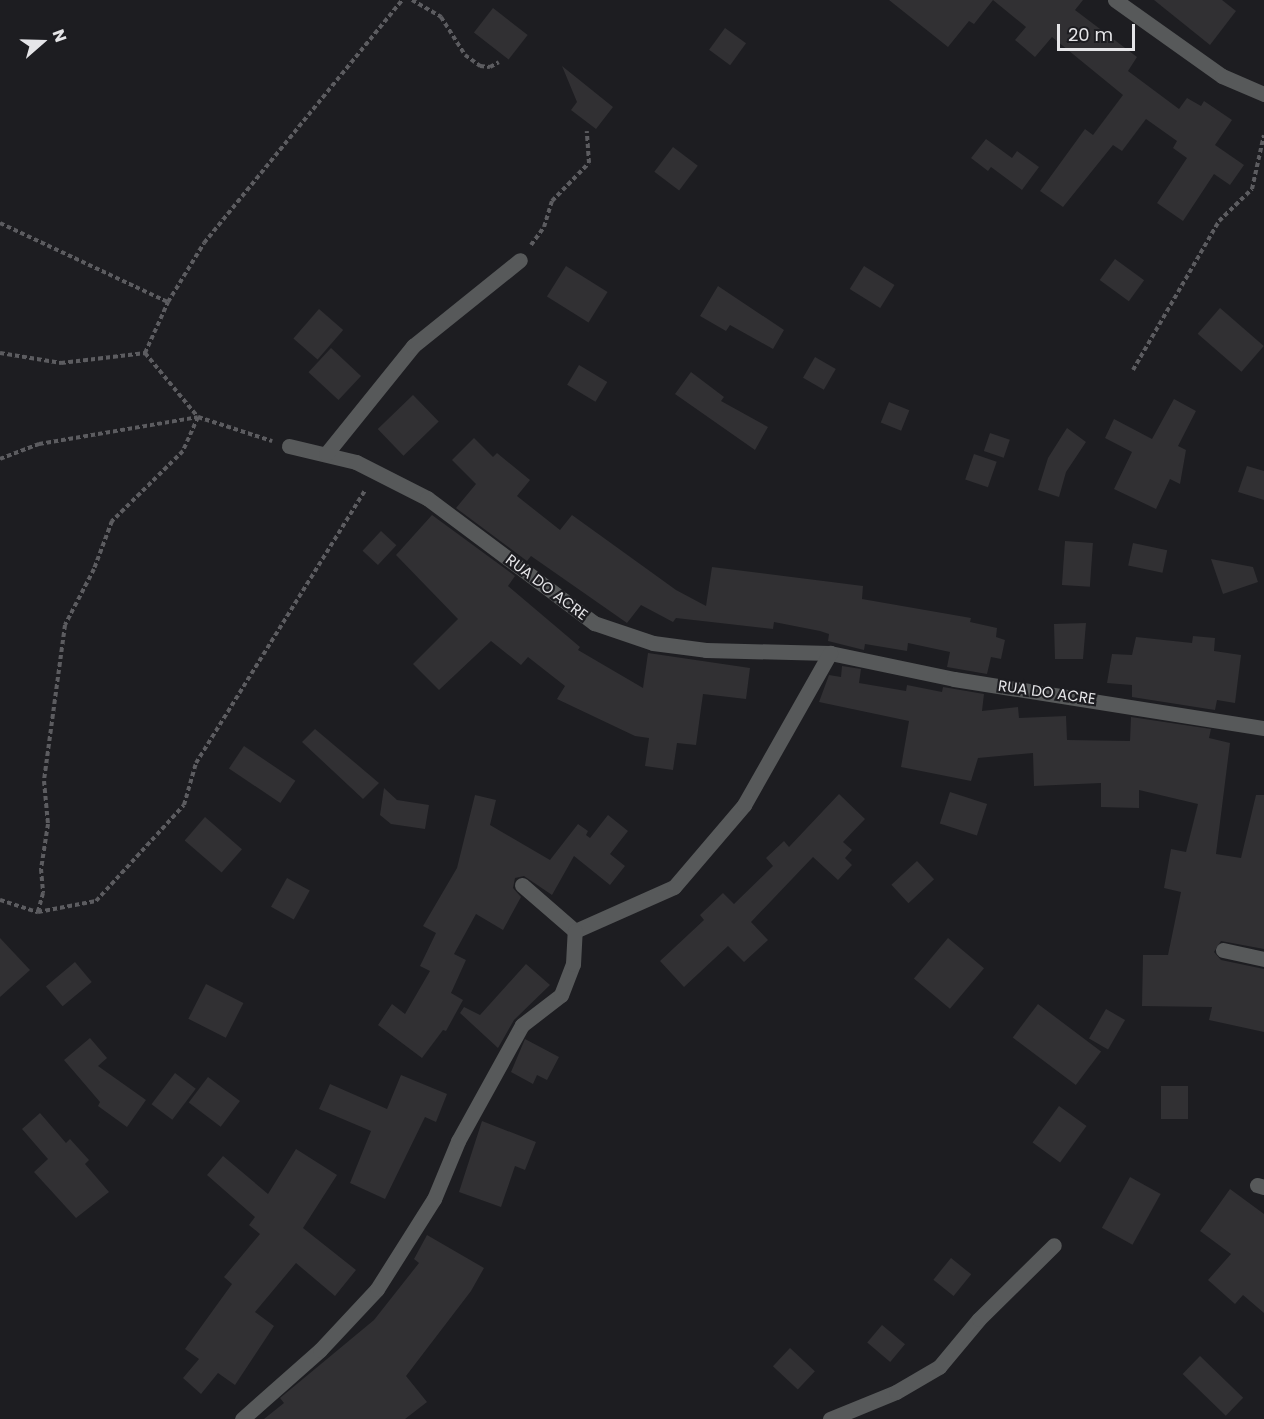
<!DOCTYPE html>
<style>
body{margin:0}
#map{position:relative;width:1264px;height:1419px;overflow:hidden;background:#1d1d21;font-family:Poppins,sans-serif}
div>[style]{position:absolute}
.building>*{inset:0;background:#313033;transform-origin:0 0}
.path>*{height:4px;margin-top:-2px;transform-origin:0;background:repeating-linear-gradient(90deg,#5c5c60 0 4.5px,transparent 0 7.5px)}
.minor>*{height:15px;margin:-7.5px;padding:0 7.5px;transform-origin:7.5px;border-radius:7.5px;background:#57595a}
span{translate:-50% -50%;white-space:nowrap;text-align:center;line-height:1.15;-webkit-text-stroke:4.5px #1d1d21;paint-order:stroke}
.street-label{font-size:15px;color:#e5e5e8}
.north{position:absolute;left:12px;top:12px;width:60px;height:60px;-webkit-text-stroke:4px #1d1d21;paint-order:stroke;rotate:70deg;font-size:16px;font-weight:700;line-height:24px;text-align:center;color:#e5e5e8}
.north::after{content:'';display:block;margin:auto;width:21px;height:27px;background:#e5e5e8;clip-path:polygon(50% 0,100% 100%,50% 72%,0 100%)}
.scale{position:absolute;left:1057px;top:24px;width:78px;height:27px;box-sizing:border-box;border:3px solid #e5e5e8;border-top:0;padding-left:8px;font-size:18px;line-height:21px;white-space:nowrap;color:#e5e5e8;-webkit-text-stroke:4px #1d1d21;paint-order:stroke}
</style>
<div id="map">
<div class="building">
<div style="clip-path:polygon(889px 0,993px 0,974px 24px,969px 21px,948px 47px)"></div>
<div style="clip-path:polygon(993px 0,1083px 0,1075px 10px,1137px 57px,1128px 71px,1179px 109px,1187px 98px,1201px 106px,1204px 101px,1232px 120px,1215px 145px,1244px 165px,1230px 185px,1214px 174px,1183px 221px,1157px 203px,1187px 158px,1173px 148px,1177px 141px,1146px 119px,1122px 151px,1113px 145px,1063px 207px,1040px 191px,1085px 129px,1093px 135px,1123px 95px,1052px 37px,1035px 57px,1015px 40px,1026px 27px)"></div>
<div style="clip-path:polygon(1154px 0,1222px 0,1236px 11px,1210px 45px)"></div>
<div style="left:493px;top:8px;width:44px;height:31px;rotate:38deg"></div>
<div style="left:725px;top:28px;width:26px;height:27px;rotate:36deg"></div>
<div style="clip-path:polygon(562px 66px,613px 107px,596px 129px,571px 110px,577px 102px)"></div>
<div style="clip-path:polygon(986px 139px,1012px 158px,1017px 151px,1039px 167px,1022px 190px,991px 167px,988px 171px,971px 158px)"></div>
<div style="left:673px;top:147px;width:31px;height:31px;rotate:37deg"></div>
<div style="left:1115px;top:259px;width:36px;height:26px;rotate:36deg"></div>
<div style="left:566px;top:266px;width:49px;height:36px;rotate:32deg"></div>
<div style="left:864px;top:266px;width:36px;height:27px;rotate:32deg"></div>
<div style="clip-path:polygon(718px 286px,784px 330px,773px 349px,730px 325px,726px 331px,700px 316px)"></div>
<div style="left:1220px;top:308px;width:58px;height:34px;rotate:41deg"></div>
<div style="left:319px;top:309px;width:32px;height:39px;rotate:41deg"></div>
<div style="left:331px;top:348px;width:41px;height:33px;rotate:43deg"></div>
<div style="left:815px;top:357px;width:24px;height:24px;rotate:30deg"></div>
<div style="left:579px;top:365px;width:33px;height:23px;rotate:31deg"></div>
<div style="clip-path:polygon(691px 372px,724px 397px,721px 401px,768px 427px,755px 450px,675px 394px)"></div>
<div style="left:413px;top:395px;width:37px;height:49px;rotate:46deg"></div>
<div style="clip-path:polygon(1174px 399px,1196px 411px,1178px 446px,1186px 450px,1180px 484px,1170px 479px,1156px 509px,1114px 489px,1132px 452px,1105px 438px,1114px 419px,1152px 439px)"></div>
<div style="left:889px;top:402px;width:22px;height:22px;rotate:22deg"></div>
<div style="clip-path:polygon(1067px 428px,1086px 442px,1066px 472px,1059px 497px,1038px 490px,1048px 458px)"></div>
<div style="left:990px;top:433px;width:21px;height:19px;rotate:19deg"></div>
<div style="clip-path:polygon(474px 438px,493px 457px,497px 453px,530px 480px,517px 496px,560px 530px,572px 515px,676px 590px,706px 606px,712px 567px,863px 586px,862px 599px,971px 618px,970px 622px,997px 628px,996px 637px,1005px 640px,1001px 659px,991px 657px,987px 674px,947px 667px,950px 652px,908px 643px,907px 651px,865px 644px,864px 650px,828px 641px,829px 634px,820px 631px,774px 622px,773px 629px,676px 618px,673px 622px,641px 605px,627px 623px,531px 556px,527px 561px,456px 508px,476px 484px,452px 460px)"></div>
<div style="left:974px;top:454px;width:24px;height:27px;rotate:19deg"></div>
<div style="clip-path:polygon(1247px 466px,1264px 471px,1264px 500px,1238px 492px)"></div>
<div style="clip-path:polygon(432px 515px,515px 576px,508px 586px,580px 647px,578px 650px,643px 688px,648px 653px,750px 668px,746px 699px,703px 694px,696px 745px,677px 743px,673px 770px,645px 766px,649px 738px,635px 736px,557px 699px,565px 686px,528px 657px,521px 665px,491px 641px,439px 690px,413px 664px,458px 619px,396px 555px)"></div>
<div style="left:381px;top:531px;width:21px;height:27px;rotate:43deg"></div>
<div style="left:1065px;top:541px;width:28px;height:44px;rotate:4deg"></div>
<div style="left:1133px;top:543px;width:35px;height:23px;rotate:12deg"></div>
<div style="clip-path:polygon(1211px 559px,1253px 567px,1258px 582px,1223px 594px)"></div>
<div style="clip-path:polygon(1086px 623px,1083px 659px,1055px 659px,1054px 624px)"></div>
<div style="clip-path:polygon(1193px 636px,1215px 638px,1214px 651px,1241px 655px,1235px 703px,1217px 700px,1215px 710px,1132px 697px,1132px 685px,1107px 683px,1112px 654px,1132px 655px,1136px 637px,1192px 643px)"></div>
<div style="clip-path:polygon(842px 666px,861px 669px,859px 683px,906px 691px,907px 685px,942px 692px,943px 687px,984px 694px,982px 711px,1018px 707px,1019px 718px,1066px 716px,1067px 740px,1130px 741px,1131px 717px,1211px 729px,1209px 738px,1230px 743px,1216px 854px,1241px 858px,1256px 795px,1264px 795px,1264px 949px,1221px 941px,1214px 952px,1221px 960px,1264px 969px,1264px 1032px,1209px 1020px,1212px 1007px,1142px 1006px,1143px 955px,1168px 955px,1181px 892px,1164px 888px,1171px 849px,1186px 852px,1198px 804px,1139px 790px,1139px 808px,1101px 807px,1101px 783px,1034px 786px,1033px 753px,978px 758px,971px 781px,901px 767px,909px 721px,819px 702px,829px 675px,841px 677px)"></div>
<div style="clip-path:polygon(315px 729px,379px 783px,363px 799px,302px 742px)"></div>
<div style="left:244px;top:746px;width:62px;height:27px;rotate:34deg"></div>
<div style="clip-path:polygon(384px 788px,397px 800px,429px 805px,425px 829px,391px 824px,380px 815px)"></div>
<div style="left:950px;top:792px;width:39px;height:33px;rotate:18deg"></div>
<div style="clip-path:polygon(839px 794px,865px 819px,843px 842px,852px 850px,845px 858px,852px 865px,838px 880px,813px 857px,751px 922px,768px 940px,744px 962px,728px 946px,684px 987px,660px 961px,704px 920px,700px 915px,723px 893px,734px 904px,773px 866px,766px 858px,784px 841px,789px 847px)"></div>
<div style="clip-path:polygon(475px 795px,496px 800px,490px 825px,550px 860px,578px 824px,588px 831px,586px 835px,590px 838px,608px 815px,628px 831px,610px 854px,625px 866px,610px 885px,574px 856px,552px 895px,524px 876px,515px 878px,513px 888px,521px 897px,503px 930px,476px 914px,454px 954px,466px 960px,451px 993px,463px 1000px,446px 1031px,443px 1030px,422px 1058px,378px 1025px,392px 1004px,405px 1014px,430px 971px,420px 966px,436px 933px,423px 926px,457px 868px)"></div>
<div style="left:205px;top:817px;width:49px;height:31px;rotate:41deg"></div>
<div style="left:917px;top:861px;width:25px;height:35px;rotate:47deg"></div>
<div style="left:287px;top:878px;width:26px;height:33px;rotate:29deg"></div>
<div style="clip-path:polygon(0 938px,30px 970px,0 997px)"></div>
<div style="left:948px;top:938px;width:47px;height:53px;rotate:40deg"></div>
<div style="left:75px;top:962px;width:26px;height:38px;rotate:50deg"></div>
<div style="clip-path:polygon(526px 964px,550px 985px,514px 1020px,498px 1048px,460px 1013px,464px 1007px,480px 1015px)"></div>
<div style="left:206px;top:984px;width:42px;height:39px;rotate:27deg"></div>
<div style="left:1038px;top:1004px;width:79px;height:42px;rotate:37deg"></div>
<div style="left:1106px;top:1009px;width:22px;height:34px;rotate:30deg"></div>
<div style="clip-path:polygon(90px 1038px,107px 1058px,98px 1066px,146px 1100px,127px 1127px,98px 1106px,100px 1102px,64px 1060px)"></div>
<div style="clip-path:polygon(525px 1039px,559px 1057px,547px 1080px,537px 1075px,533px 1084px,511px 1072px)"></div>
<div style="left:175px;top:1073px;width:26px;height:39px;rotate:37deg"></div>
<div style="clip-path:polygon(401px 1075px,447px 1094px,436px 1122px,425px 1117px,385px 1199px,350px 1183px,371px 1131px,319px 1109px,330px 1084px,387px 1109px)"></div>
<div style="left:208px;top:1077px;width:40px;height:32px;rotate:37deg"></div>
<div style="left:1161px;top:1086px;width:27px;height:33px"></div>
<div style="left:1059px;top:1106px;width:34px;height:45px;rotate:36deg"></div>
<div style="clip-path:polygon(40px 1113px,66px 1143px,70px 1139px,89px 1160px,85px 1164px,109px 1192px,76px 1218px,34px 1172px,48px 1159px,22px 1129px)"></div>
<div style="clip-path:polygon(482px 1121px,536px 1142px,525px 1170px,515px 1166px,501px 1207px,459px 1192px)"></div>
<div style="clip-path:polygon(296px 1149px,337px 1175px,303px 1228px,356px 1270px,335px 1296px,296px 1263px,255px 1312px,274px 1326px,235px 1385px,218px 1373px,201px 1394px,183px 1378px,199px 1359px,185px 1349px,232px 1284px,224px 1277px,260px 1234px,249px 1225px,255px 1217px,207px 1175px,223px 1156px,268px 1194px)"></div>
<div style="left:1130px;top:1177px;width:35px;height:58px;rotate:29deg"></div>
<div style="clip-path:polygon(1230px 1189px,1264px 1214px,1264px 1313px,1243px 1295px,1235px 1304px,1208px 1280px,1231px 1254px,1200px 1231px)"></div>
<div style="clip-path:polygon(427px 1235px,484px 1268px,471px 1291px,406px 1376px,427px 1402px,405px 1419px,264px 1419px,284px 1403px,280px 1398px,374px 1320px,419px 1263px,414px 1259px)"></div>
<div style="left:951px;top:1258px;width:26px;height:28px;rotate:39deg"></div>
<div style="left:882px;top:1325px;width:30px;height:23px;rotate:40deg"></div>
<div style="left:790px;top:1348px;width:34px;height:25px;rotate:43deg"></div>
<div style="left:1200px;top:1356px;width:60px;height:25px;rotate:44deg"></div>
</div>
<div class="path">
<div style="left:412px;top:0;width:34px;rotate:30deg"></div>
<div style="left:441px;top:17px;width:45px;rotate:57.7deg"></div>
<div style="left:465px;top:55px;width:19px;rotate:36deg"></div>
<div style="left:480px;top:66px;width:10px;rotate:6deg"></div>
<div style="left:490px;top:67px;width:10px;rotate:-29deg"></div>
<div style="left:0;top:223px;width:186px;rotate:25.2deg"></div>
<div style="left:168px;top:302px;width:69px;rotate:-58.6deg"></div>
<div style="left:204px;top:243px;width:313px;rotate:-50.8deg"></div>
<div style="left:531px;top:245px;width:22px;rotate:-54deg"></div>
<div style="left:544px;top:227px;width:27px;rotate:-73deg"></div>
<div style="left:552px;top:201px;width:53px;rotate:-45.8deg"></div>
<div style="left:589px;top:163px;width:32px;rotate:-94deg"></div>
<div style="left:0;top:353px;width:62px;rotate:9.3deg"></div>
<div style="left:61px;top:363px;width:85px;rotate:-6.8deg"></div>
<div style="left:145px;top:353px;width:83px;rotate:50.4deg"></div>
<div style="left:198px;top:417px;width:37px;rotate:114deg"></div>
<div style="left:183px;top:451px;width:100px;rotate:135.4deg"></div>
<div style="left:112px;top:521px;width:51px;rotate:110.6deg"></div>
<div style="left:94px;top:569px;width:63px;rotate:117.4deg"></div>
<div style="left:65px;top:625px;width:157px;rotate:97.7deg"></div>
<div style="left:44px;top:781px;width:43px;rotate:84.7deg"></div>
<div style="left:48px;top:824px;width:46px;rotate:98.8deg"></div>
<div style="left:41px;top:869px;width:24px;rotate:85deg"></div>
<div style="left:43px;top:893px;width:20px;rotate:105deg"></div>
<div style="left:145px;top:353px;width:56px;rotate:-65.7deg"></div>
<div style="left:1133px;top:370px;width:172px;rotate:-60deg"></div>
<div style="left:1219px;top:221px;width:46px;rotate:-44.1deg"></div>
<div style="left:1252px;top:189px;width:55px;rotate:-77.5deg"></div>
<div style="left:0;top:459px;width:42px;rotate:-21deg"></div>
<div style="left:39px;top:444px;width:161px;rotate:-9.6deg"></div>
<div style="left:198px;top:417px;width:78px;rotate:18deg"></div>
<div style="left:0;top:900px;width:40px;rotate:18deg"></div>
<div style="left:38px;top:912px;width:59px;rotate:-10.7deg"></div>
<div style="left:96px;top:901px;width:130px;rotate:-47.5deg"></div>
<div style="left:184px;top:805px;width:44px;rotate:-74.1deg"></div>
<div style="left:196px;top:763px;width:322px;rotate:-58.2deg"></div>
</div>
<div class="minor">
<div style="left:1115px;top:0;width:131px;rotate:35.4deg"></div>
<div style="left:1222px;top:76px;width:46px;rotate:23.2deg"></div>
<div style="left:289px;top:446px;width:69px;rotate:13.4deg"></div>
<div style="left:356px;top:462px;width:80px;rotate:26.9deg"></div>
<div style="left:427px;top:498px;width:209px;rotate:36.8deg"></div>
<div style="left:594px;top:623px;width:62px;rotate:18.7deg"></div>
<div style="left:653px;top:643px;width:53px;rotate:7.5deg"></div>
<div style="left:706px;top:650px;width:124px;rotate:1.4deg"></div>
<div style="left:830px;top:653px;width:127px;rotate:11.8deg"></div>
<div style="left:954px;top:679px;width:314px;rotate:9deg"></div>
<div style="left:326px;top:454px;width:139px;rotate:-51.1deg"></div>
<div style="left:413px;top:346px;width:137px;rotate:-38.8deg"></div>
<div style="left:522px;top:885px;width:70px;rotate:41deg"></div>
<div style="left:575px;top:931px;width:108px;rotate:-24deg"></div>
<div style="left:674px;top:887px;width:108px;rotate:-49.5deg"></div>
<div style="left:744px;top:805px;width:175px;rotate:-60.5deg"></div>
<div style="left:1223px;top:950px;width:42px;rotate:12.4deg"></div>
<div style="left:1257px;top:1185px;width:7px;rotate:16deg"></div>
<div style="left:242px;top:1419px;width:104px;rotate:-41.5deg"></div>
<div style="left:320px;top:1350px;width:83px;rotate:-46.9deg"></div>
<div style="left:377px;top:1289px;width:107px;rotate:-57.7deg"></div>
<div style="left:434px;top:1199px;width:63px;rotate:-67.5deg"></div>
<div style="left:458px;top:1141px;width:132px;rotate:-61.1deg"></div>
<div style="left:522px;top:1025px;width:49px;rotate:-37.6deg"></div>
<div style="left:561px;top:995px;width:33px;rotate:-69deg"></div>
<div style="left:573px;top:964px;width:33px;rotate:-87deg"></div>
<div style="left:830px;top:1419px;width:71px;rotate:-22.2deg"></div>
<div style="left:896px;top:1392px;width:50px;rotate:-30.2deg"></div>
<div style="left:939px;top:1367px;width:62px;rotate:-50.2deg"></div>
<div style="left:979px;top:1319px;width:105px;rotate:-44.6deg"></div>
</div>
<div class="street-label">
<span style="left:547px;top:587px;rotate:37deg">RUA DO ACRE</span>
<span style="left:1047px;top:692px;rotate:8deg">RUA DO ACRE</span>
</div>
<div class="north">N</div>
<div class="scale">20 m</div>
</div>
